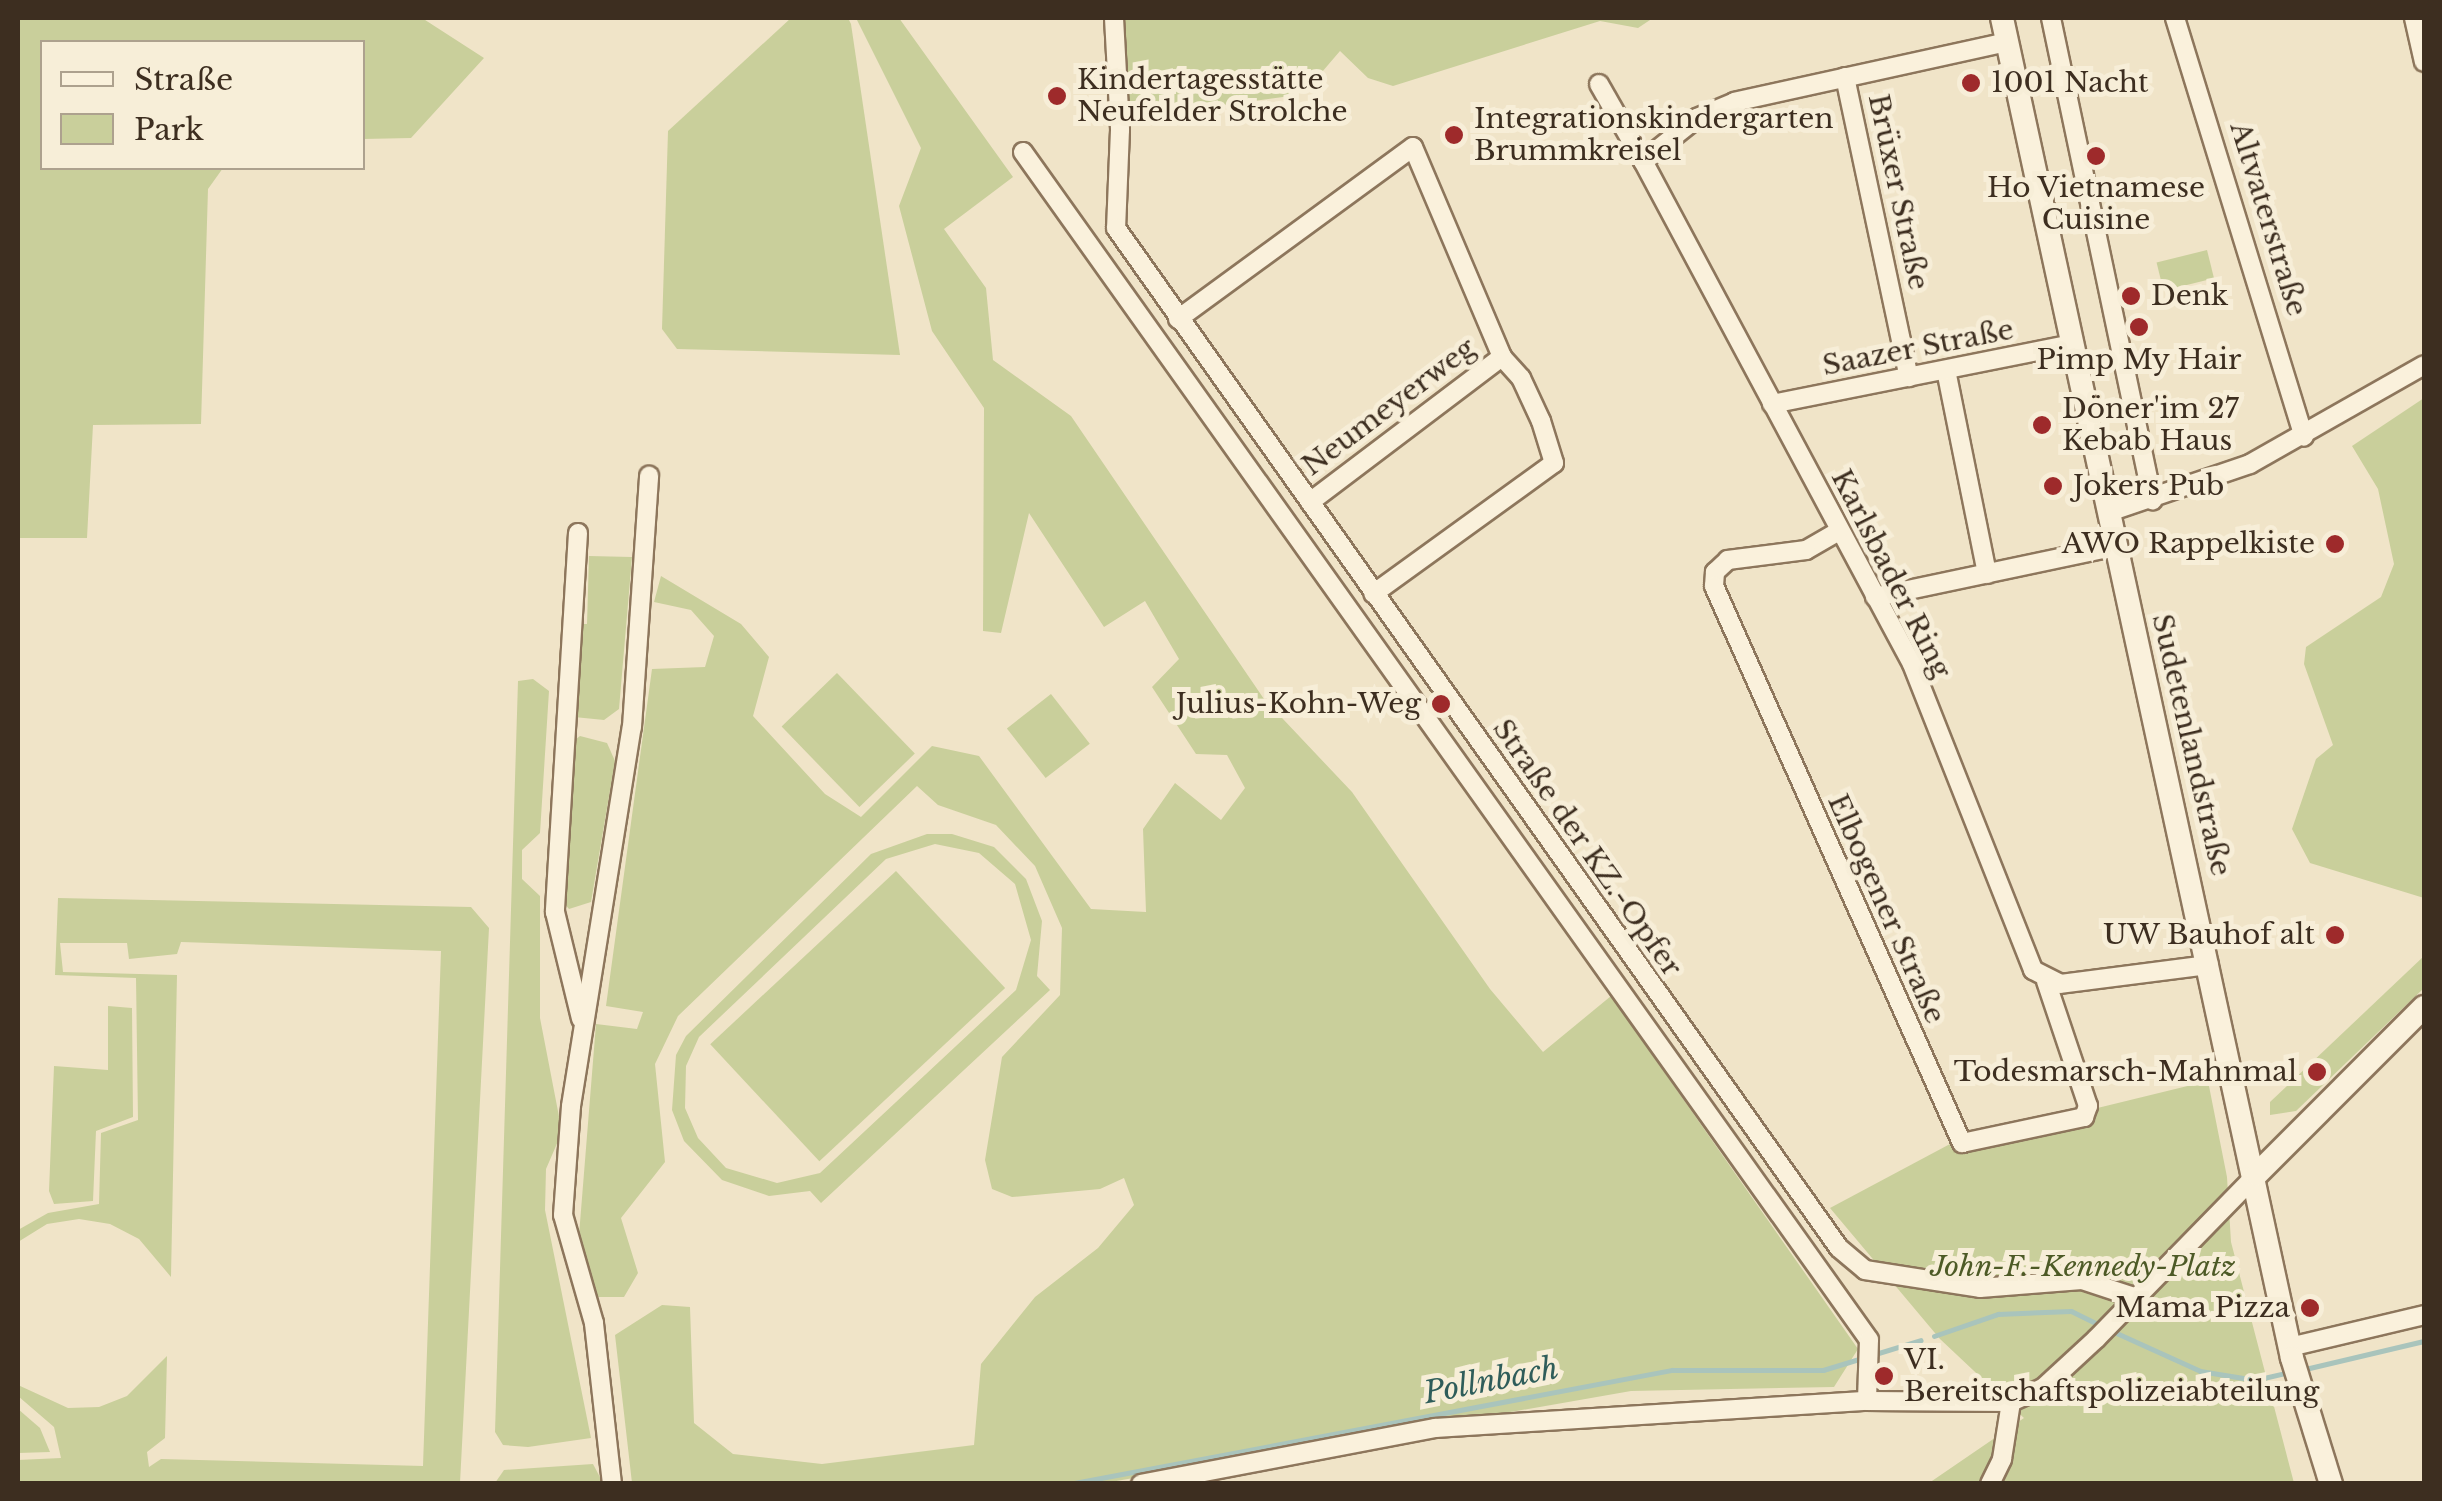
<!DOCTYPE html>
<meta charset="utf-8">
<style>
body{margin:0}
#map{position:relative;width:2442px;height:1501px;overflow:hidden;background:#f0e4c8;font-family:"Libre Baskerville",serif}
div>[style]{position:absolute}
.green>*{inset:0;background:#c9cf9b;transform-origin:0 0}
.stream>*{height:5px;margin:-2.5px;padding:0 2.5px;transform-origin:2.5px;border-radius:2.5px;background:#a9c4bc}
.roads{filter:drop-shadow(2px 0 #8d765c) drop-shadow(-2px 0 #8d765c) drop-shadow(0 2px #8d765c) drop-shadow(0 -2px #8d765c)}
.street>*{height:18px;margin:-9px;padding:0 9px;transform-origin:9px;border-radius:9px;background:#faf1dc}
.secondary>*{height:22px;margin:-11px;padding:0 11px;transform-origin:11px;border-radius:11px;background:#faf1dc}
.dots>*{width:28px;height:28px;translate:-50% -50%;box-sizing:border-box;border:5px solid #f7eed8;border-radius:50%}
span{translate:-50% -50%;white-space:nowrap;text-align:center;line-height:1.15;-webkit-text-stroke:10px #f7eed8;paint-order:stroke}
.poi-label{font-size:28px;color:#3d2e20}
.left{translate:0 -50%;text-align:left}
.right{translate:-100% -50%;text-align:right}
.street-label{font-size:28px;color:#3d2e20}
.park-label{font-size:28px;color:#4d5a26;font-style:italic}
.water-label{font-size:30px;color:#2f5d5a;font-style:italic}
.frame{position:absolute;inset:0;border:20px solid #3d2e20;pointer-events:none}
.legend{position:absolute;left:40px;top:40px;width:325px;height:130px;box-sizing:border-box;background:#f7eed8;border:2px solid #ada18e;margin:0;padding:12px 18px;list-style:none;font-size:30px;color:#3d2e20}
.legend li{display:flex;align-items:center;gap:20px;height:50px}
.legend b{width:50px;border:2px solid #ada18e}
</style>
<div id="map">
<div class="green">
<div style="clip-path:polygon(18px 18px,422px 18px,484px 58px,411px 138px,363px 139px,362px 42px,42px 42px,42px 168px,223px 168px,208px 189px,201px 424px,93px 425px,87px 538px,19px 538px,18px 545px)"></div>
<div style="clip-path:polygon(791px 18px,848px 18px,851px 24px,900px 355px,677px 349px,662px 329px,668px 131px)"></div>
<div style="clip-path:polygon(856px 18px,899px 18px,1013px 177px,944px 229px,986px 288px,993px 360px,1071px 416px,1264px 699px,1352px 792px,1490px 989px,1543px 1052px,1611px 996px,1858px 1349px,1834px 1387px,1631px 1391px,1105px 1483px,632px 1483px,615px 1335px,662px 1305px,690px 1307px,694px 1423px,733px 1454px,822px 1464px,974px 1445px,981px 1364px,1035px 1297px,1098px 1248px,1134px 1205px,1124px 1178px,1100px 1189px,1012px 1197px,992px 1189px,985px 1160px,1002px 1057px,1060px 995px,1062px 928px,1035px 866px,996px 825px,938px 805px,917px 786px,678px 1016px,655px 1064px,665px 1162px,621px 1218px,638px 1273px,624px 1297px,592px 1297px,579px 1235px,596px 1024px,637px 1029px,643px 1012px,606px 1006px,652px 669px,705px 667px,714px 636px,691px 610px,654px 602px,661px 576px,741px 624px,769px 657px,753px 716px,825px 794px,861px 817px,932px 746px,979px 756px,1091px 909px,1146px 912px,1143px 829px,1175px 783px,1221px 820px,1245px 788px,1227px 755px,1196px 754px,1152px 687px,1179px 659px,1145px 601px,1104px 627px,1029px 513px,1001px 633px,983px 631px,984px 408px,932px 331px,899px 206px,921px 148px)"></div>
<div style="clip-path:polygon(1119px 18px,1653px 18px,1638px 28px,1600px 21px,1393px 86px,1368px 78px,1340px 51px,1322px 72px,1283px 97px,1180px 111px,1135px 109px,1129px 102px)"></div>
<div style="left:2207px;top:250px;width:29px;height:52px;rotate:76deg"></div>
<div style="clip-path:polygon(2424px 398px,2424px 898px,2310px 863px,2292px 829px,2316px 759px,2333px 745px,2304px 664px,2306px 647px,2381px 597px,2394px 564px,2378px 489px,2352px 446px)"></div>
<div style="clip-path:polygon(589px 556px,632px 557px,619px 709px,604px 720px,574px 717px,577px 624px,587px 624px)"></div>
<div style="left:837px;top:673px;width:112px;height:77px;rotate:46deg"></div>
<div style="clip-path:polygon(533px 679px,549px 691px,540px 833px,522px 850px,522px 879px,540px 896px,540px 1018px,562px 1132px,546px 1169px,545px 1210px,591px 1438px,528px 1447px,503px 1445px,495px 1432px,518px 681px)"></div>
<div style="left:1051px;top:694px;width:63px;height:56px;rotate:52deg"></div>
<div style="clip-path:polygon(580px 736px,607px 743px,615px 761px,591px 902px,569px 909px,561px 900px,567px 746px)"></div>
<div style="clip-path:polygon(evenodd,927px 834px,952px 834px,994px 847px,1026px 879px,1042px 921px,1037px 976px,1050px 990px,821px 1203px,810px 1191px,769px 1196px,722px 1180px,684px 1141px,672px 1110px,676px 1055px,686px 1036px,871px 854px,927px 834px,935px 844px,979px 853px,1015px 884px,1031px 940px,1016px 990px,820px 1173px,777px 1183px,726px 1168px,698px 1138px,685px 1108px,686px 1066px,699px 1037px,886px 859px,935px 844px)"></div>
<div style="left:896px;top:871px;width:160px;height:254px;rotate:47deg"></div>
<div style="clip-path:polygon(58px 898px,471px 907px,489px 928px,460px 1483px,18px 1483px,18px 1460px,61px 1458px,54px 1427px,18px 1396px,18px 1385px,68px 1408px,99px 1407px,127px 1396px,167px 1356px,165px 1438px,147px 1452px,149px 1467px,161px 1459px,423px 1466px,441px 951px,181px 942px,177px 954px,129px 959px,127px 943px,60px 943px,63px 972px,177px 975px,171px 1277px,139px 1239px,110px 1224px,79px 1219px,47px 1224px,18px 1242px,18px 1230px,48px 1213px,99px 1204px,101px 1133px,138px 1120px,136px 978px,55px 975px)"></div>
<div style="clip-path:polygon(2424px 956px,2424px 988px,2296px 1111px,2270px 1115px,2270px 1102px)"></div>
<div style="clip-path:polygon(108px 1006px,132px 1008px,133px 1117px,96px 1131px,93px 1201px,54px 1204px,49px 1191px,54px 1066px,108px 1070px)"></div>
<div style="clip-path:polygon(2208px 1081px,2227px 1177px,2231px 1242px,2294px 1483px,1929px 1483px,2024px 1418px,1940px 1339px,1830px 1208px,1950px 1144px)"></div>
<div style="clip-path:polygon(18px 1409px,40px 1428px,50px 1452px,18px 1453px)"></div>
<div style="clip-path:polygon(593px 1464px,603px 1483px,495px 1483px,504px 1470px)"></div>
</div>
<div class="stream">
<div style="left:2112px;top:1331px;width:97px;rotate:24.4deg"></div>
<div style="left:2200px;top:1371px;width:56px;rotate:9.3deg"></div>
<div style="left:2255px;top:1380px;width:36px;rotate:-13deg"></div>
<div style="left:1934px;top:1336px;width:68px;rotate:-19deg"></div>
<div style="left:1998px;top:1314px;width:73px;rotate:-2.4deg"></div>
<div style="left:2071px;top:1311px;width:34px;rotate:26deg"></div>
<div style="left:2301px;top:1370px;width:126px;rotate:-13.3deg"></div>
<div style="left:1069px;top:1484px;width:614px;rotate:-10.71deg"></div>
<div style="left:1672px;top:1370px;width:151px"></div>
<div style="left:1823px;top:1370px;width:102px;rotate:-17deg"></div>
</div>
<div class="roads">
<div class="street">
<div style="left:1114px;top:18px;width:112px;rotate:86.9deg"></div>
<div style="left:1120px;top:130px;width:98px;rotate:92.3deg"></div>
<div style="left:1116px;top:228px;width:1250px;rotate:54.67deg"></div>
<div style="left:1839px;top:1248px;width:34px;rotate:40deg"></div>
<div style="left:1865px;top:1270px;width:116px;rotate:8.9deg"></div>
<div style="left:1980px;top:1288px;width:102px;rotate:-4.5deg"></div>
<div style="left:2082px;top:1280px;width:55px;rotate:18.1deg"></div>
<div style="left:2051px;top:18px;width:493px;rotate:78.1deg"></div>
<div style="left:2175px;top:18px;width:438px;rotate:72.9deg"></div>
<div style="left:2414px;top:18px;width:45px;rotate:77.2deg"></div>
<div style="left:2007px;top:42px;width:279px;rotate:167.6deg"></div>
<div style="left:1735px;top:102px;width:41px;rotate:157.2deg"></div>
<div style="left:1697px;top:118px;width:69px;rotate:141.5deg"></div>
<div style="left:1643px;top:161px;width:570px;rotate:61.86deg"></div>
<div style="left:1912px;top:664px;width:329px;rotate:68.4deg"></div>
<div style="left:2033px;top:970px;width:30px;rotate:27deg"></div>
<div style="left:2060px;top:984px;width:150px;rotate:-7.3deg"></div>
<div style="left:1845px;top:77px;width:307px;rotate:78deg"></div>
<div style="left:1599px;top:84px;width:89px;rotate:60.3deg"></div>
<div style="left:1023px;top:152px;width:1458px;rotate:54.54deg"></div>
<div style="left:1869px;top:1340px;width:61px;rotate:91.9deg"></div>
<div style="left:1178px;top:319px;width:291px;rotate:-36.2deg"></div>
<div style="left:1413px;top:147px;width:228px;rotate:67deg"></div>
<div style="left:1502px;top:357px;width:28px;rotate:48deg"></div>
<div style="left:1521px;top:378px;width:47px;rotate:65.1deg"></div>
<div style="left:1541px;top:421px;width:44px;rotate:72.8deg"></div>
<div style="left:1554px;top:463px;width:223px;rotate:144.1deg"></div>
<div style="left:1946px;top:370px;width:208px;rotate:78.6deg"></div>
<div style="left:1772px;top:404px;width:307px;rotate:-11.3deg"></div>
<div style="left:1310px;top:502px;width:241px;rotate:-37.1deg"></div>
<div style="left:2109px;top:512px;width:149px;rotate:-18.8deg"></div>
<div style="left:2250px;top:464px;width:200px;rotate:-29.6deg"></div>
<div style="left:1839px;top:531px;width:38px;rotate:150deg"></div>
<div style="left:1806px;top:550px;width:79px;rotate:172.7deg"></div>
<div style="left:1728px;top:560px;width:18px;rotate:137deg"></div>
<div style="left:1715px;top:572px;width:14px;rotate:94deg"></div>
<div style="left:1714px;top:586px;width:610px;rotate:66deg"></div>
<div style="left:1962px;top:1143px;width:125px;rotate:-12deg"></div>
<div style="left:2084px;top:1117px;width:12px;rotate:-70deg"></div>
<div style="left:2088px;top:1106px;width:132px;rotate:-108.6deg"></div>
<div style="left:578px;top:533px;width:380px;rotate:93.5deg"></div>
<div style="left:555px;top:912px;width:110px;rotate:76.3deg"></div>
<div style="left:1875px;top:597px;width:246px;rotate:-11.9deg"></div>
<div style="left:2290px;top:1347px;width:138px;rotate:-13.4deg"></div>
<div style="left:612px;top:1484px;width:162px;rotate:-96.4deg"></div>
<div style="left:594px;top:1323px;width:112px;rotate:-106deg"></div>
<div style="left:563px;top:1215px;width:109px;rotate:-85.8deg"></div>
<div style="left:571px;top:1106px;width:384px;rotate:-80.9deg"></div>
<div style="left:632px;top:727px;width:252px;rotate:-86.1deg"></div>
<div style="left:1141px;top:1484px;width:299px;rotate:-10.8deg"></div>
<div style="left:1435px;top:1428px;width:433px;rotate:-3.6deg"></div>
<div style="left:1867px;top:1401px;width:144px;rotate:0.4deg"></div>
<div style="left:2011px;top:1402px;width:36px;rotate:-24deg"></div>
<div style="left:2044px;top:1387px;width:71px;rotate:-42.7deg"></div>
<div style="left:2096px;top:1339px;width:231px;rotate:-45.7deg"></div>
<div style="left:1990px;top:1484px;width:28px;rotate:-64deg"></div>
<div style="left:2002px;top:1459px;width:58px;rotate:-81deg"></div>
</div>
<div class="secondary">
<div style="left:2002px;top:18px;width:1371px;rotate:77.79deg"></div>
<div style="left:2292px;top:1358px;width:132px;rotate:72.8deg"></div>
<div style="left:2257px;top:1174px;width:236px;rotate:-45deg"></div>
</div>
</div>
<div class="dots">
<div style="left:1971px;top:83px;background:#9e2a2b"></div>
<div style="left:1057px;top:96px;background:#9e2a2b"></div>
<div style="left:1454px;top:135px;background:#9e2a2b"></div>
<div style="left:2096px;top:156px;background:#9e2a2b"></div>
<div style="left:2131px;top:296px;background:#9e2a2b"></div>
<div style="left:2139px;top:327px;background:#9e2a2b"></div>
<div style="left:2042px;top:425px;background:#9e2a2b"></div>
<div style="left:2053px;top:486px;background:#9e2a2b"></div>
<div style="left:2335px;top:544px;background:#9e2a2b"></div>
<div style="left:1441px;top:704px;background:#9e2a2b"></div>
<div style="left:2335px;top:935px;background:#9e2a2b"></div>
<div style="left:2317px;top:1072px;background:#9e2a2b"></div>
<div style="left:2310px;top:1308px;background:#9e2a2b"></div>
<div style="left:1884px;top:1376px;background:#9e2a2b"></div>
</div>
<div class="poi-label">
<span class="left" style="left:1077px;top:96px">Kindertagesstätte<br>Neufelder Strolche</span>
<span class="left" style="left:1991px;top:83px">1001 Nacht</span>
<span class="left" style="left:1474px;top:135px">Integrationskindergarten<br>Brummkreisel</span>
<span style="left:2096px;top:204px">Ho Vietnamese<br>Cuisine</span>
<span class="left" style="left:2151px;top:296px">Denk</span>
<span style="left:2139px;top:360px">Pimp My Hair</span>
<span class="left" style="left:2062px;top:425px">Döner'im 27<br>Kebab Haus</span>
<span class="left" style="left:2073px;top:486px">Jokers Pub</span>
<span class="right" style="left:2315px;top:544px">AWO Rappelkiste</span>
<span class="right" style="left:1421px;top:704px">Julius-Kohn-Weg</span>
<span class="right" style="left:2315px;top:935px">UW Bauhof alt</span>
<span class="right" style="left:2297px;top:1072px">Todesmarsch-Mahnmal</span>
<span class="right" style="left:2290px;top:1308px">Mama Pizza</span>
<span class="left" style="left:1904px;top:1376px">VI.<br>Bereitschaftspolizeiabteilung</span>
</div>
<div class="street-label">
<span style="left:1898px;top:192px;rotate:78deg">Brüxer Straße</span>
<span style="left:2268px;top:219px;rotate:73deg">Altvaterstraße</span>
<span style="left:1918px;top:348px;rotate:-11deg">Saazer Straße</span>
<span style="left:1389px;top:407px;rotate:-37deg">Neumeyerweg</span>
<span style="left:1891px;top:574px;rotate:63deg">Karlsbader Ring</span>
<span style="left:2191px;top:745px;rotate:77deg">Sudetenlandstraße</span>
<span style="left:1587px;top:848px;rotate:55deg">Straße der KZ.-Opfer</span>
<span style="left:1886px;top:909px;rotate:66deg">Elbogener Straße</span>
</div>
<div class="park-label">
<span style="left:2083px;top:1267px">John-F.-Kennedy-Platz</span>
</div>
<div class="water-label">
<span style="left:1491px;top:1381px;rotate:-11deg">Pollnbach</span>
</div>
<div class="frame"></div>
<ul class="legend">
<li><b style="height:12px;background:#faf1dc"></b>Straße</li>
<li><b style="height:28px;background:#c9cf9b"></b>Park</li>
</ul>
</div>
